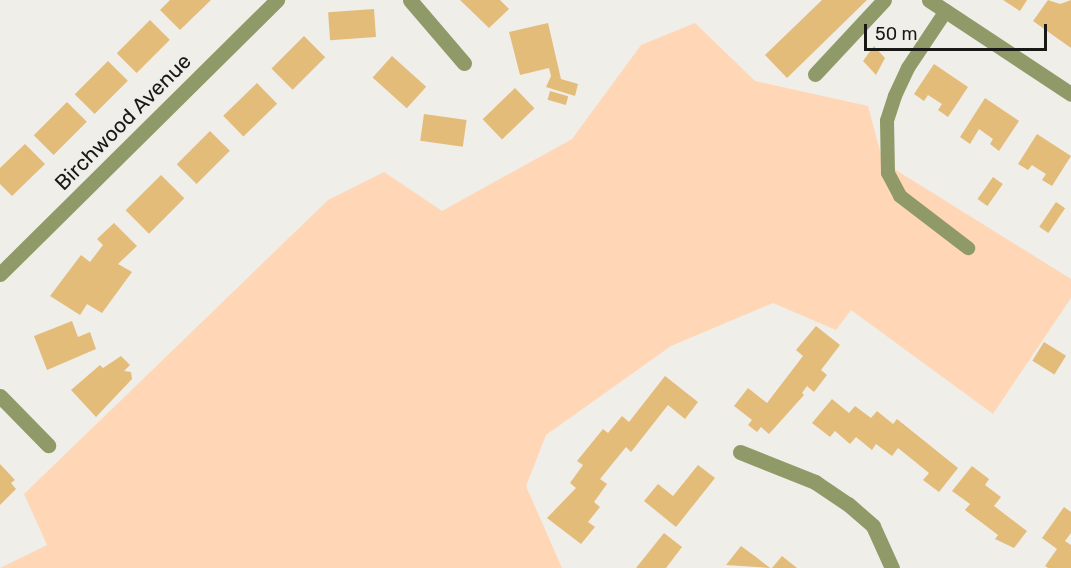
<!DOCTYPE html>
<style>
body{margin:0}
#map{position:relative;width:1071px;height:568px;overflow:hidden;background:#efeee9;font-family:Rubik,sans-serif}
div>[style]{position:absolute}
.green>*{inset:0;background:#ffd7b7}
.building>*{inset:0;background:#e4bc7a;transform-origin:0 0}
.service>*{height:14px;margin:-7px;padding:0 7px;transform-origin:7px;border-radius:7px;background:#909a68}
.minor>*{height:15px;margin:-7.5px;padding:0 7.5px;transform-origin:7.5px;border-radius:7.5px;background:#909a68}
span{translate:-50% -50%;white-space:nowrap;text-align:center;line-height:1.15;-webkit-text-stroke:4.5px #efeee9;paint-order:stroke}
.street-label{font-size:21px;color:#181816}
.scale{position:absolute;left:864px;top:24px;width:183px;height:27px;box-sizing:border-box;border:3px solid #181816;border-top:0;padding-left:8px;font-size:18px;line-height:21px;white-space:nowrap;color:#181816;-webkit-text-stroke:4px #efeee9;paint-order:stroke}
</style>
<div id="map">
<div class="green">
<div style="clip-path:polygon(695px 23px,755px 81px,868px 106px,883px 162px,1071px 279px,1071px 298px,993px 414px,851px 310px,836px 330px,773px 303px,671px 346px,546px 435px,526px 486px,562px 568px,0 568px,47px 545px,24px 494px,328px 200px,384px 172px,442px 211px,572px 139px,641px 45px)"></div>
</div>
<div class="building">
<div style="clip-path:polygon(170px 0,211px 0,180px 30px,160px 10px)"></div>
<div style="clip-path:polygon(460px 0,500px 0,509px 9px,489px 28px)"></div>
<div style="clip-path:polygon(822px 0,867px 0,787px 78px,765px 55px)"></div>
<div style="clip-path:polygon(1003px 0,1027px 0,1020px 11px)"></div>
<div style="clip-path:polygon(1048px 0,1060px 4px,1071px 0,1071px 48px,1033px 21px)"></div>
<div style="left:374px;top:9px;width:28px;height:46px;rotate:86deg"></div>
<div style="left:150px;top:20px;width:28px;height:47px;rotate:45deg"></div>
<div style="clip-path:polygon(548px 23px,561px 79px,578px 84px,575px 96px,546px 87px,551px 76px,549px 68px,520px 75px,509px 32px)"></div>
<div style="left:304px;top:36px;width:30px;height:46px;rotate:45deg"></div>
<div style="clip-path:polygon(874px 46px,885px 58px,876px 75px,863px 61px)"></div>
<div style="left:392px;top:56px;width:46px;height:29px;rotate:42deg"></div>
<div style="left:108px;top:61px;width:28px;height:47px;rotate:45deg"></div>
<div style="clip-path:polygon(934px 64px,968px 87px,948px 117px,938px 110px,942px 104px,928px 95px,924px 101px,914px 94px)"></div>
<div style="left:257px;top:83px;width:29px;height:47px;rotate:46deg"></div>
<div style="left:515px;top:88px;width:28px;height:45px;rotate:46deg"></div>
<div style="left:550px;top:91px;width:19px;height:9px;rotate:16deg"></div>
<div style="clip-path:polygon(985px 98px,1019px 121px,999px 151px,990px 144px,993px 139px,979px 129px,970px 144px,960px 137px)"></div>
<div style="left:67px;top:102px;width:28px;height:47px;rotate:45deg"></div>
<div style="left:424px;top:114px;width:43px;height:27px;rotate:8deg"></div>
<div style="left:210px;top:131px;width:28px;height:47px;rotate:45deg"></div>
<div style="clip-path:polygon(1037px 134px,1071px 156px,1052px 186px,1042px 180px,1046px 174px,1038px 169px,1032px 165px,1028px 170px,1018px 164px)"></div>
<div style="clip-path:polygon(25px 144px,45px 164px,12px 196px,0 184px,0 168px)"></div>
<div style="left:161px;top:175px;width:33px;height:50px;rotate:45deg"></div>
<div style="left:993px;top:177px;width:12px;height:27px;rotate:35deg"></div>
<div style="left:1056px;top:202px;width:11px;height:30px;rotate:34deg"></div>
<div style="clip-path:polygon(114px 223px,137px 246px,118px 264px,132px 272px,102px 313px,87px 304px,80px 315px,50px 296px,81px 255px,90px 262px,103px 245px,97px 239px)"></div>
<div style="clip-path:polygon(72px 321px,78px 337px,90px 332px,96px 349px,47px 370px,34px 336px)"></div>
<div style="clip-path:polygon(816px 326px,840px 345px,821px 370px,827px 375px,814px 392px,807px 386px,802px 393px,804px 395px,769px 434px,761px 427px,757px 432px,748px 425px,752px 420px,734px 406px,748px 388px,767px 403px,803px 356px,796px 350px)"></div>
<div style="left:1044px;top:342px;width:26px;height:22px;rotate:32deg"></div>
<div style="clip-path:polygon(121px 356px,130px 365px,124px 371px,131px 372px,132px 379px,96px 417px,71px 390px,100px 365px,103px 368px)"></div>
<div style="clip-path:polygon(665px 376px,698px 402px,685px 419px,668px 405px,631px 452px,626px 447px,600px 479px,607px 484px,594px 502px,600px 507px,588px 522px,595px 527px,581px 544px,547px 518px,576px 488px,570px 483px,583px 465px,577px 461px,603px 429px,608px 433px,622px 416px,629px 422px)"></div>
<div style="clip-path:polygon(832px 399px,849px 413px,855px 406px,871px 418px,877px 411px,893px 424px,897px 419px,958px 468px,939px 492px,923px 480px,929px 473px,898px 448px,892px 456px,876px 444px,872px 450px,856px 437px,850px 444px,835px 431px,830px 437px,812px 423px)"></div>
<div style="clip-path:polygon(0 464px,15px 480px,11px 483px,16px 489px,0 505px)"></div>
<div style="clip-path:polygon(698px 465px,715px 478px,676px 527px,644px 501px,658px 484px,673px 496px)"></div>
<div style="clip-path:polygon(972px 466px,989px 479px,985px 485px,1001px 497px,994px 506px,1027px 531px,1014px 548px,995px 539px,998px 535px,965px 510px,970px 504px,952px 491px)"></div>
<div style="clip-path:polygon(1064px 507px,1071px 512px,1071px 533px,1065px 541px,1071px 545px,1071px 568px,1048px 568px,1045px 566px,1057px 549px,1042px 538px)"></div>
<div style="clip-path:polygon(664px 533px,682px 547px,666px 568px,636px 568px)"></div>
<div style="clip-path:polygon(741px 546px,756px 557px,770px 568px,726px 565px)"></div>
<div style="clip-path:polygon(782px 556px,797px 568px,772px 568px)"></div>
</div>
<div class="service">
<div style="left:946px;top:11px;width:69px;rotate:123.7deg"></div>
<div style="left:908px;top:68px;width:31px;rotate:115deg"></div>
<div style="left:895px;top:96px;width:26px;rotate:108deg"></div>
<div style="left:887px;top:121px;width:52px;rotate:88.9deg"></div>
<div style="left:888px;top:173px;width:26px;rotate:62deg"></div>
<div style="left:900px;top:196px;width:86px;rotate:37.4deg"></div>
</div>
<div class="minor">
<div style="left:410px;top:0;width:83px;rotate:49.4deg"></div>
<div style="left:929px;top:0;width:170px;rotate:33.5deg"></div>
<div style="left:815px;top:74px;width:101px;rotate:-47deg"></div>
<div style="left:0;top:274px;width:390px;rotate:-44.7deg"></div>
<div style="left:0;top:396px;width:69px;rotate:45.6deg"></div>
<div style="left:740px;top:452px;width:81px;rotate:21.8deg"></div>
<div style="left:815px;top:482px;width:40px;rotate:34deg"></div>
<div style="left:848px;top:504px;width:33px;rotate:41deg"></div>
<div style="left:873px;top:526px;width:46px;rotate:65.7deg"></div>
</div>
<div class="street-label">
<span style="left:123px;top:122px;rotate:-45deg">Birchwood Avenue</span>
</div>
<div class="scale">50 m</div>
</div>
